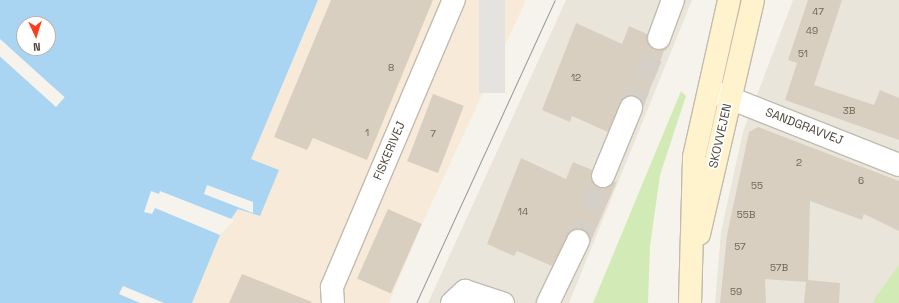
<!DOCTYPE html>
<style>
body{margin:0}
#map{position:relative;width:899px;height:303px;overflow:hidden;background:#f6f3ec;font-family:"Space Grotesk",sans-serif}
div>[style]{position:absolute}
.residential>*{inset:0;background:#eae5da}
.commercial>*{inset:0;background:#f7ead8}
.green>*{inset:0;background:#d2eab5}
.parking>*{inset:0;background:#e5e3e0;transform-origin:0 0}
.water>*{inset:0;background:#a9d4f2}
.pier>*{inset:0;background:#f6f3ec;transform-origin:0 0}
.building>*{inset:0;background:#d8cfc1;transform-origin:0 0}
.street-tunnel>*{height:22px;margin-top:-11px;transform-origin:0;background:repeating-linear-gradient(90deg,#d4d0c8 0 22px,transparent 0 33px)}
.roads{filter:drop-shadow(1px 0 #c2bbae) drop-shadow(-1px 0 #c2bbae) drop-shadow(0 1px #c2bbae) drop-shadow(0 -1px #c2bbae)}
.street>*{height:22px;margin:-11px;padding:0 11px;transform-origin:11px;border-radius:11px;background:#fff}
.secondary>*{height:22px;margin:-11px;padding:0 11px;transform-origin:11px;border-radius:11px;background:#fff3cd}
.tram>*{height:1px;margin:-0.5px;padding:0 0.5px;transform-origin:0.5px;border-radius:0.5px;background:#9a9a9a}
span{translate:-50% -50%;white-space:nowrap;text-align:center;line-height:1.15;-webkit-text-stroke:3.5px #fff;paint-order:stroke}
.number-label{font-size:10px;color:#6e675b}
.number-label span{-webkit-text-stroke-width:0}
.street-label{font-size:12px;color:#4b4439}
.north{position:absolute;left:16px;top:16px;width:40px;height:40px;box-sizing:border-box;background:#fff;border:1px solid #b7b4b0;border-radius:50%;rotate:176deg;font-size:11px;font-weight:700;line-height:16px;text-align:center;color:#4b4439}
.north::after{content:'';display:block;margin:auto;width:14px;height:18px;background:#fc3f1d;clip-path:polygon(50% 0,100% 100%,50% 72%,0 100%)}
</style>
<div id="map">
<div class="residential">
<div style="clip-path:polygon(566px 0,692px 0,569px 303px,428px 303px)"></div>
<div style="clip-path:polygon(793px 0,899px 0,899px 303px,715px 303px,721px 232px,743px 132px)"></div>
</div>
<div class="commercial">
<div style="clip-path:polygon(318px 0,526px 0,422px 224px,389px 303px,192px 303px,220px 235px,238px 209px,260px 216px,251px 159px)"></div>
</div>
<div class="green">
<div style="clip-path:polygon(681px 91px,686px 96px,660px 175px,650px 246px,648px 303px,593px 303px)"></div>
<div style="clip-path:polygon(899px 265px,899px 303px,873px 303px,875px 298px)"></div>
</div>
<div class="parking">
<div style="left:479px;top:0;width:26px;height:93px"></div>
</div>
<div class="water">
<div style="clip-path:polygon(evenodd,0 0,318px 0,251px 159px,279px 170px,260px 216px,238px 209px,220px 235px,192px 303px,0 303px,0 0,24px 24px,48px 24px,48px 48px,24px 48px,24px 24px)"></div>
</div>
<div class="pier">
<div style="left:0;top:39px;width:87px;height:13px;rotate:42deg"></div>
<div style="clip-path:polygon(207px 185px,253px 202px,253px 213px,204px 194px)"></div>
<div style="clip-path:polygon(151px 191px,159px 194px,160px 191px,234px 220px,220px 235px,155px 208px,152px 214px,144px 212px)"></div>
<div style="clip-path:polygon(123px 286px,164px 303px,140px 303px,119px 294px)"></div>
</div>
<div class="building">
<div style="clip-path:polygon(331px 0,433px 0,367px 160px,313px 138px,307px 150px,274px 137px)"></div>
<div style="clip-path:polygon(808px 0,842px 0,814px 85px,874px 105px,880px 90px,899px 98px,899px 140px,785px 100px,797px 63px,788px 60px)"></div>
<div style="clip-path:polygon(576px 23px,622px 44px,629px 26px,647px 34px,647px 40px,654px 50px,665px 48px,643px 108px,636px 97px,624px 98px,608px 132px,572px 116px,570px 122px,542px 110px)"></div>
<div style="left:433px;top:94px;width:33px;height:72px;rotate:21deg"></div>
<div style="clip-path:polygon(758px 127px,899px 181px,899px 231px,864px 214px,862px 220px,810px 201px,808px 280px,840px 283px,839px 303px,804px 303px,806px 282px,765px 279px,766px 303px,720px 303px,727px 235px,749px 132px)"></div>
<div style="clip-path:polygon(521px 158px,566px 179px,573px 162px,592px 170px,591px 178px,599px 188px,617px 181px,590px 243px,584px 230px,571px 230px,552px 266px,517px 251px,514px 256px,487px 244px)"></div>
<div style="left:388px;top:209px;width:37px;height:76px;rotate:24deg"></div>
<div style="clip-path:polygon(242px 274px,312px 302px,311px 303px,229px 303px)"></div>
</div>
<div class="street-tunnel">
<div style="left:631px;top:108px;width:75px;rotate:-68.2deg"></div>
<div style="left:578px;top:241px;width:70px;rotate:-69deg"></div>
</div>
<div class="roads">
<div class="street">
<div style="left:659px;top:38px;width:40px;rotate:-69.8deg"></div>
<div style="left:712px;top:91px;width:201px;rotate:21.6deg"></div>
<div style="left:603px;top:176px;width:74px;rotate:-67.6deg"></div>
<div style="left:333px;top:303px;width:16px;rotate:-94deg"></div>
<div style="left:332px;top:287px;width:312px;rotate:-67deg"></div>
<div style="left:452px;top:303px;width:18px;rotate:-43deg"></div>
<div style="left:465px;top:291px;width:40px;rotate:18deg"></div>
<div style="left:548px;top:303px;width:69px;rotate:-64.2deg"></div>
</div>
<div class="secondary">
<div style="left:699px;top:234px;width:240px;rotate:-77deg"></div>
<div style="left:690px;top:303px;width:146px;rotate:-88.4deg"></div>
<div style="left:694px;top:157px;width:161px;rotate:-77.4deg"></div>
</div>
</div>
<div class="tram">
<div style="left:416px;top:303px;width:333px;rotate:-65.4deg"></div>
</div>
<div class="number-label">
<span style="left:818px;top:12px">47</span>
<span style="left:812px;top:31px">49</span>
<span style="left:803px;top:54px">51</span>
<span style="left:391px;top:68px">8</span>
<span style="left:576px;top:78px">12</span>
<span style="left:849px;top:111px">3B</span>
<span style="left:367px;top:133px">1</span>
<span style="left:433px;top:134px">7</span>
<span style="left:799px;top:163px">2</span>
<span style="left:861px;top:181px">6</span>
<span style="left:757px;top:186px">55</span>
<span style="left:523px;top:212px">14</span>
<span style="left:746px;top:215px">55B</span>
<span style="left:740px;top:247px">57</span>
<span style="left:779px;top:268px">57B</span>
<span style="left:736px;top:292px">59</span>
</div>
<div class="street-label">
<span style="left:804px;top:127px;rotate:21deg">SANDGRAVVEJ</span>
<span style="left:721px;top:136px;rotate:-77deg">SKOVVEJEN</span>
<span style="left:390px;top:151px;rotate:-67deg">FISKERIVEJ</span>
</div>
<div class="north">N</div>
</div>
